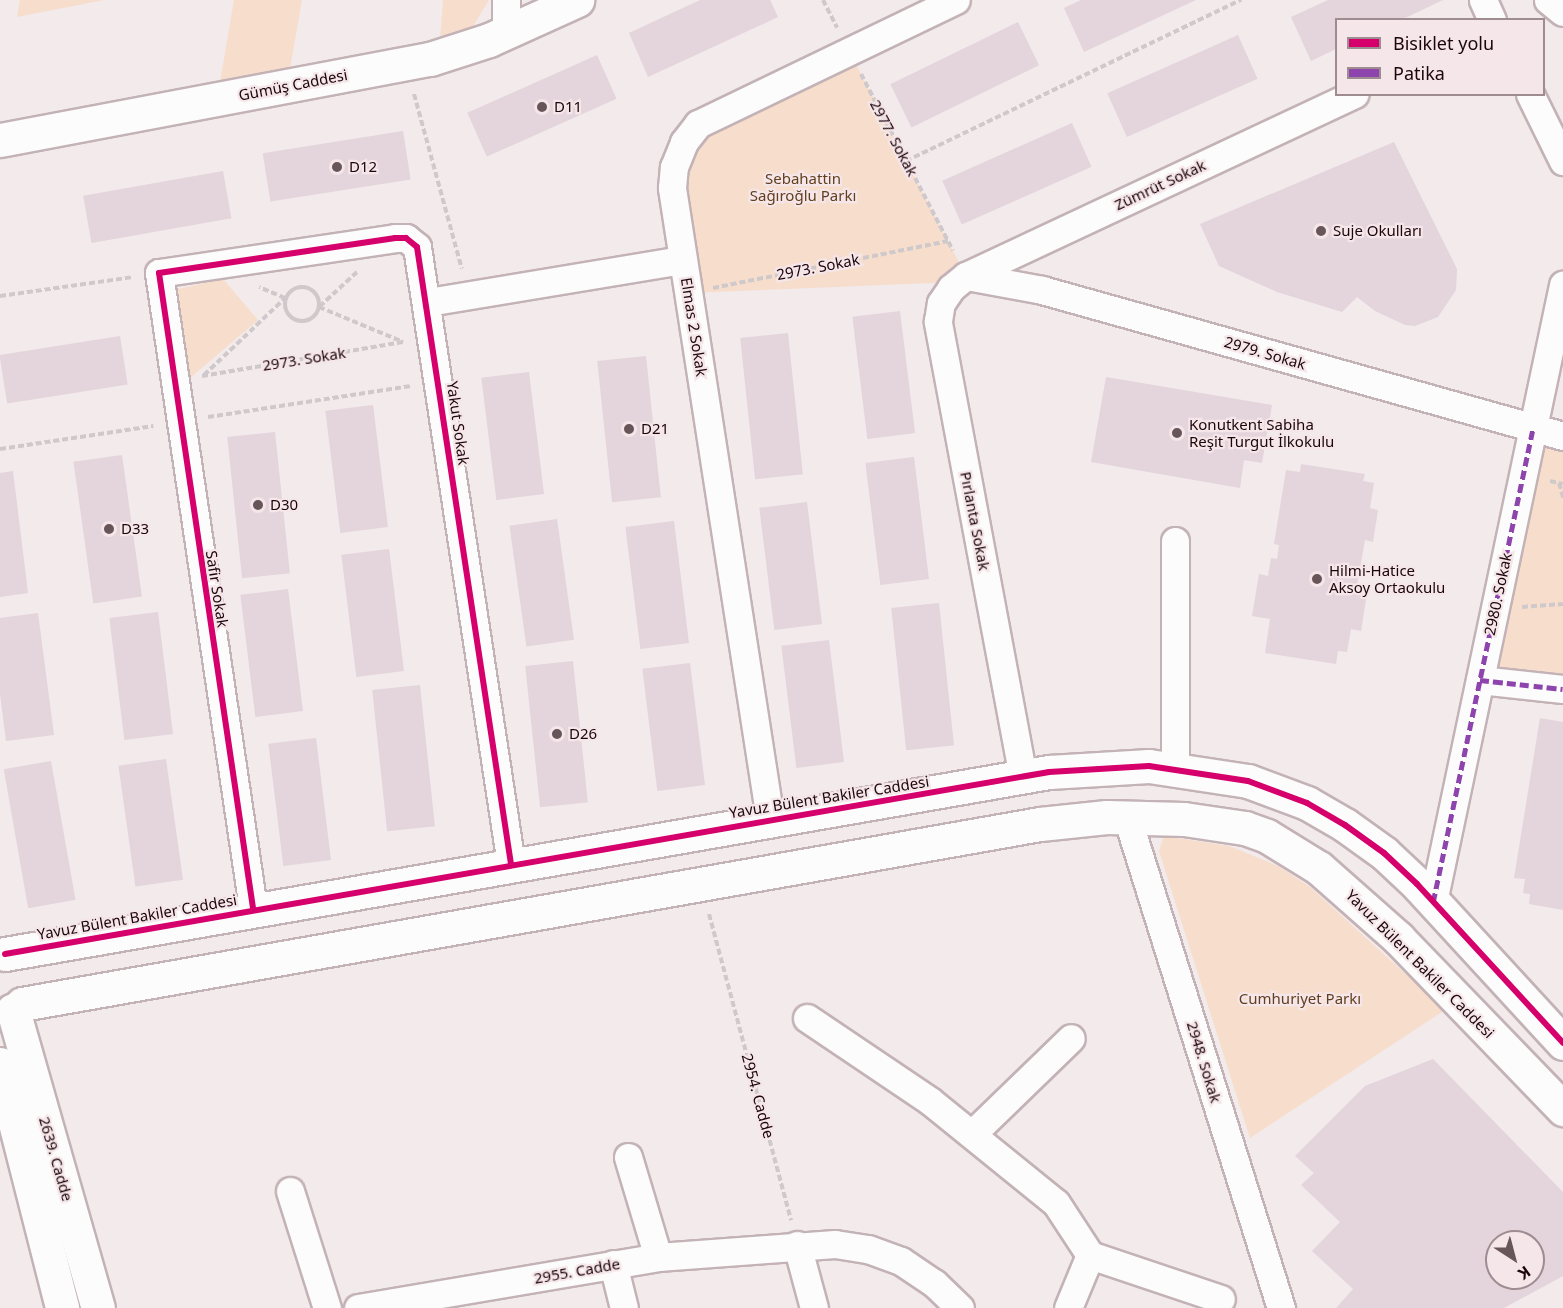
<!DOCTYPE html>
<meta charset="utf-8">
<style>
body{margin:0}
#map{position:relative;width:1563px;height:1308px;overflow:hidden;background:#f2eaeb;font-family:"Noto Sans",sans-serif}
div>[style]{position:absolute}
.green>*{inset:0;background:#f7ddcb}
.building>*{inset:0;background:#e4d4dc;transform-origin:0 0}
.path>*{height:4px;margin-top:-2px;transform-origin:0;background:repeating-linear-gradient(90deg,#cfc9cb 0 6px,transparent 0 9px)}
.path>.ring{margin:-2px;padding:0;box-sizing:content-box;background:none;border:4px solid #cfc9cb;border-radius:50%}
.roads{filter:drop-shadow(2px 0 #c3b2b6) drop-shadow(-2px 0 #c3b2b6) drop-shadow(0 2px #c3b2b6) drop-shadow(0 -2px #c3b2b6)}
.street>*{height:27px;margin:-13.5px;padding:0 13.5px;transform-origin:13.5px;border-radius:13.5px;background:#fdfcfc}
.secondary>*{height:33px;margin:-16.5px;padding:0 16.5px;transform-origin:16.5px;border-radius:16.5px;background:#fdfcfc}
.quiet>*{height:4.5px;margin-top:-2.25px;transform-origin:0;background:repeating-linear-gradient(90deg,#8e44ad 0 9px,transparent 0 13.5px)}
.cycleway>*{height:6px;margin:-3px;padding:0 3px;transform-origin:3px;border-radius:3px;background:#d6006c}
.dots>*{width:16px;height:16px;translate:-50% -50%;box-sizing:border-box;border:3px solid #f5e6e9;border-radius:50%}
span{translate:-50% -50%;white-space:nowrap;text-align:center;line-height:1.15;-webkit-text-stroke:4.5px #f5e6e9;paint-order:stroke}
.street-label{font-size:15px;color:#1c050c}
.poi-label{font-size:15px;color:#1c050c}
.left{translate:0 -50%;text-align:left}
.park-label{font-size:15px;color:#623e1c}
.legend{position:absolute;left:1335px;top:18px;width:210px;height:78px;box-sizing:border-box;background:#f5e6e9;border:2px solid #9e8c91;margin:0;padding:8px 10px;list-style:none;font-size:18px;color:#1c050c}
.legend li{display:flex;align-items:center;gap:12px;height:30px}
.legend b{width:30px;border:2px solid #9e8c91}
.north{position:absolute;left:1485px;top:1230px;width:60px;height:60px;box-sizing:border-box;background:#f5e6e9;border:2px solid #9e8c91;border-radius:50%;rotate:144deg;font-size:16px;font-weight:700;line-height:24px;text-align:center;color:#1c050c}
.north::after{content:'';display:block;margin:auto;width:21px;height:27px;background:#67555a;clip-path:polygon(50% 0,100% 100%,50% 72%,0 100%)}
</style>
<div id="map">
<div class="green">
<div style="clip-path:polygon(20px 0,104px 0,17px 17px)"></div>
<div style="clip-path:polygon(234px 0,302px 0,290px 68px,220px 82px)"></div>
<div style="clip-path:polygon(443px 0,489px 0,470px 31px,440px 40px)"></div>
<div style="clip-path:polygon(849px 51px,966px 276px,956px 282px,689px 293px,680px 149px)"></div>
<div style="clip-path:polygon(223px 279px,258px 320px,190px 378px,174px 290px)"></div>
<div style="clip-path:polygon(1533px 428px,1563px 436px,1563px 689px,1480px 680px)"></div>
<div style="clip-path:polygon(1164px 836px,1229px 846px,1278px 866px,1310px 887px,1445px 1010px,1250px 1138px,1159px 851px)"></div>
</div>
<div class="building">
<div style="clip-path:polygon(700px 0,770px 0,778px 17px,648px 77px,629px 33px)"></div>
<div style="clip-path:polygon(1081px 0,1196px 0,1084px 52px,1064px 8px)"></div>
<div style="clip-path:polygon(1328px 0,1443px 0,1401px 20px,1336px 20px,1336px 49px,1311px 61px,1291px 17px)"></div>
<div style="left:1018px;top:22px;width:48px;height:142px;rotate:64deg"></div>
<div style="left:1238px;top:35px;width:48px;height:143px;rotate:66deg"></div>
<div style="left:597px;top:55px;width:48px;height:142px;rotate:66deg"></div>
<div style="left:1072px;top:123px;width:48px;height:142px;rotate:66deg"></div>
<div style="left:403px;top:131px;width:49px;height:142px;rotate:81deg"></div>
<div style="clip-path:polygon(1394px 142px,1457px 269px,1456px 290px,1438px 317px,1415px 326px,1405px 325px,1375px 311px,1357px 297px,1342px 312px,1277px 292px,1219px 266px,1200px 224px)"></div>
<div style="left:223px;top:171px;width:48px;height:142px;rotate:80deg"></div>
<div style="left:900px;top:311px;width:123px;height:48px;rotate:83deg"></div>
<div style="left:788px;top:333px;width:142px;height:48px;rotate:84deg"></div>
<div style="left:120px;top:336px;width:49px;height:122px;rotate:81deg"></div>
<div style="left:646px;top:356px;width:142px;height:49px;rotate:84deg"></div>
<div style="left:529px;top:372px;width:123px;height:48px;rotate:83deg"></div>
<div style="clip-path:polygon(1106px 377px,1272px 405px,1262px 463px,1244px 460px,1240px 488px,1091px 462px)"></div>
<div style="left:373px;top:405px;width:123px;height:48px;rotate:83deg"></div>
<div style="left:275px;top:432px;width:142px;height:48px;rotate:84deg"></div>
<div style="left:122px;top:455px;width:143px;height:49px;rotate:82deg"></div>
<div style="left:914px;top:457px;width:123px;height:49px;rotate:83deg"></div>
<div style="clip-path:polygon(1301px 464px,1365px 474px,1363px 481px,1374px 483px,1370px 508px,1378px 510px,1373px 542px,1365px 540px,1356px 591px,1367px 593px,1361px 631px,1351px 629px,1347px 652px,1338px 651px,1336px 664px,1265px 653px,1270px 619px,1252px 616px,1259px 574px,1268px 576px,1271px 558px,1277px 559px,1279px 545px,1274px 544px,1286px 470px,1300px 472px)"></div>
<div style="clip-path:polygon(13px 471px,28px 593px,0 597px,0 473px)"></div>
<div style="left:807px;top:502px;width:123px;height:48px;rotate:83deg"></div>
<div style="left:557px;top:519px;width:122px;height:48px;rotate:82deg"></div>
<div style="left:674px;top:521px;width:123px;height:49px;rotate:83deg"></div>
<div style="left:389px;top:549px;width:123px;height:48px;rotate:83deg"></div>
<div style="left:288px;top:589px;width:123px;height:48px;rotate:83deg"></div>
<div style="left:939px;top:603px;width:143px;height:48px;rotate:84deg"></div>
<div style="left:158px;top:612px;width:123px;height:49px;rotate:83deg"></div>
<div style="clip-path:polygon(38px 613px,54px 735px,6px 741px,0 694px,0 618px)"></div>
<div style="left:829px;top:640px;width:123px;height:48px;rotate:83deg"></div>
<div style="left:573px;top:661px;width:142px;height:48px;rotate:84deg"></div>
<div style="left:690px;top:663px;width:123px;height:48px;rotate:83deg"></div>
<div style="left:420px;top:685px;width:142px;height:48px;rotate:84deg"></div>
<div style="clip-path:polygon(1540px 718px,1563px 722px,1563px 910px,1529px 904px,1530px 894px,1523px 893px,1525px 879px,1514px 878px)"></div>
<div style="left:316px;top:738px;width:123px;height:48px;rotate:83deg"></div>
<div style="left:166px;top:759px;width:122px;height:48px;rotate:82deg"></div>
<div style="left:51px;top:761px;width:141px;height:48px;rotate:80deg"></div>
<div style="clip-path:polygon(evenodd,1433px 1059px,1563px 1192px,1563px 1276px,1504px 1308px,1336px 1308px,1353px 1289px,1312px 1251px,1340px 1222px,1301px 1185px,1314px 1173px,1295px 1156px,1365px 1086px,1433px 1059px,1497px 1242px,1533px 1242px,1533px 1278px,1497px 1278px,1497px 1242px)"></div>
</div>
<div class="path">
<div style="left:823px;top:0;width:31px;rotate:63deg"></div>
<div style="left:861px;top:74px;width:199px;rotate:62.5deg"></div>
<div style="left:414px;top:94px;width:181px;rotate:74.7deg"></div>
<div style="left:906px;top:161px;width:372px;rotate:-25.7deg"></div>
<div style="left:357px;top:272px;width:52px;rotate:137.4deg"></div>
<div style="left:319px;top:307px;width:91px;rotate:22.6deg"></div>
<div class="ring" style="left:285px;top:287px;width:30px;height:30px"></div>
<div style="left:713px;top:288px;width:240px;rotate:-11.3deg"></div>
<div style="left:0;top:296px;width:134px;rotate:-8.1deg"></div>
<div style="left:204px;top:375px;width:112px;rotate:-43.5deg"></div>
<div style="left:285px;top:298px;width:28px;rotate:-157deg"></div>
<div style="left:202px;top:376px;width:205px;rotate:-9.6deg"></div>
<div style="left:208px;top:417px;width:205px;rotate:-8.7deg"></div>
<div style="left:0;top:449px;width:155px;rotate:-8.5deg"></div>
<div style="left:1550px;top:481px;width:13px;rotate:13deg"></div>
<div style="left:1559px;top:483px;width:15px;rotate:74deg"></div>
<div style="left:1522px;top:607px;width:41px;rotate:-4.2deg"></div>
<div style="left:709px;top:914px;width:317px;rotate:75deg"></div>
</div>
<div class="roads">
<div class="street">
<div style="left:1483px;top:0;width:22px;rotate:66deg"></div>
<div style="left:1548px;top:0;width:19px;rotate:39deg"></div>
<div style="left:506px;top:34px;width:34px;rotate:-90deg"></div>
<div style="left:1530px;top:94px;width:75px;rotate:63.8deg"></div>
<div style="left:966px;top:276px;width:77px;rotate:10.4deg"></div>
<div style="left:1042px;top:290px;width:541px;rotate:15.65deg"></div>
<div style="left:428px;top:302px;width:258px;rotate:-9.4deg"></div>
<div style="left:1175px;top:541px;width:227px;rotate:90deg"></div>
<div style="left:1480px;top:680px;width:83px;rotate:6.2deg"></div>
<div style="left:1023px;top:777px;width:464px;rotate:-100.6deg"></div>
<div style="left:938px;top:321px;width:18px;rotate:-81deg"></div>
<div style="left:941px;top:303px;width:18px;rotate:-56deg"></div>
<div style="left:951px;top:288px;width:19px;rotate:-39deg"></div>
<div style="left:966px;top:276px;width:429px;rotate:-25.1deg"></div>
<div style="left:1127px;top:817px;width:515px;rotate:72.59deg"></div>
<div style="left:770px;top:819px;width:639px;rotate:-98.83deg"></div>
<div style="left:672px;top:188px;width:21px;rotate:-85deg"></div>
<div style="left:674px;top:167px;width:27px;rotate:-68deg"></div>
<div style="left:684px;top:142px;width:23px;rotate:-52deg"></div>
<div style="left:698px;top:124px;width:286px;rotate:-25.7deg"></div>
<div style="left:1433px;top:902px;width:631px;rotate:-78.1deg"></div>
<div style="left:253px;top:908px;width:642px;rotate:-98.42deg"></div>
<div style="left:159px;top:273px;width:239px;rotate:-8.4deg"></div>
<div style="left:395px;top:238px;width:11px"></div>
<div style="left:406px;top:238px;width:14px;rotate:39deg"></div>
<div style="left:417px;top:247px;width:624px;rotate:81.34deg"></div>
<div style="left:807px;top:1018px;width:148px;rotate:34deg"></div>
<div style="left:930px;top:1101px;width:162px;rotate:39deg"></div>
<div style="left:1056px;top:1203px;width:62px;rotate:56.8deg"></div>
<div style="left:1090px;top:1255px;width:57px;rotate:112.5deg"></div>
<div style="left:973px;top:1133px;width:136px;rotate:-44.1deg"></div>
<div style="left:628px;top:1157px;width:104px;rotate:73.3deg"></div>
<div style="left:290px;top:1191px;width:123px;rotate:72.5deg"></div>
<div style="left:797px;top:1245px;width:65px;rotate:74.9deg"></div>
<div style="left:1090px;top:1255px;width:138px;rotate:18.6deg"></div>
<div style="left:613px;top:1264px;width:45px;rotate:76deg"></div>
<div style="left:358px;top:1308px;width:304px;rotate:-9.6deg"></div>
<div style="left:658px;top:1257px;width:177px;rotate:-4.2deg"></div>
<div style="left:835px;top:1244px;width:33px;rotate:9deg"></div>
<div style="left:868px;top:1249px;width:35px;rotate:20deg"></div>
<div style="left:901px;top:1261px;width:40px;rotate:34deg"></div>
<div style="left:934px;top:1283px;width:36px;rotate:44deg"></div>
</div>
<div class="secondary">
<div style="left:0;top:140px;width:438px;rotate:-10.7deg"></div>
<div style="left:430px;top:59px;width:62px;rotate:-17.9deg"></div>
<div style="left:489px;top:40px;width:97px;rotate:-24.4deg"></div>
<div style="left:5px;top:954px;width:1060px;rotate:-9.89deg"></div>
<div style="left:1049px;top:772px;width:100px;rotate:-3.4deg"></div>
<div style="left:1149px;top:766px;width:100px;rotate:8.6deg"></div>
<div style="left:1248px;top:781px;width:63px;rotate:20.4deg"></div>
<div style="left:1307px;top:803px;width:44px;rotate:30.1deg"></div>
<div style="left:1345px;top:825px;width:48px;rotate:35.7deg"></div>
<div style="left:1384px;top:853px;width:45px;rotate:43.2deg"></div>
<div style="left:1417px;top:884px;width:216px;rotate:47.4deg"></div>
<div style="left:22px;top:1004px;width:1034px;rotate:-10.03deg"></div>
<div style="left:1040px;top:824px;width:67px;rotate:-6deg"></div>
<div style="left:1107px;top:817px;width:77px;rotate:1.5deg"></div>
<div style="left:1184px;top:819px;width:62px;rotate:8.4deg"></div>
<div style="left:1245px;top:828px;width:23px;rotate:20deg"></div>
<div style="left:1267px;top:836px;width:61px;rotate:31.6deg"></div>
<div style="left:1319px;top:868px;width:106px;rotate:41.5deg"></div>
<div style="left:1398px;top:938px;width:238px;rotate:46deg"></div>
<div style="left:13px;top:1010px;width:310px;rotate:74.1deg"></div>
<div style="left:0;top:1064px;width:252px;rotate:75.7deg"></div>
</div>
</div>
<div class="quiet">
<div style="left:1480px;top:680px;width:83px;rotate:6.2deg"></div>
<div style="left:1433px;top:902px;width:484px;rotate:-78.1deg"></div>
</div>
<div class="cycleway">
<div style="left:253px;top:908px;width:642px;rotate:-98.42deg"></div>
<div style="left:159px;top:273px;width:239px;rotate:-8.4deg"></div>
<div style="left:395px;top:238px;width:11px"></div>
<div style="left:406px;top:238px;width:14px;rotate:39deg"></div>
<div style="left:417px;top:247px;width:624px;rotate:81.34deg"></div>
<div style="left:5px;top:954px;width:1060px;rotate:-9.89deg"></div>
<div style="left:1049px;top:772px;width:100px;rotate:-3.4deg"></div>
<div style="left:1149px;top:766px;width:100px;rotate:8.6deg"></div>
<div style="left:1248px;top:781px;width:63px;rotate:20.4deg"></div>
<div style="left:1307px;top:803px;width:44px;rotate:30.1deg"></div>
<div style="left:1345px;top:825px;width:48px;rotate:35.7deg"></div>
<div style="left:1384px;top:853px;width:45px;rotate:43.2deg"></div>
<div style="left:1417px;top:884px;width:216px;rotate:47.4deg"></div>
</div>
<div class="dots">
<div style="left:542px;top:107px;background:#67555a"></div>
<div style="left:337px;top:167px;background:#67555a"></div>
<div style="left:1321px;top:231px;background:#67555a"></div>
<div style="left:629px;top:429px;background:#67555a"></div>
<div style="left:1177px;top:433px;background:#67555a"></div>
<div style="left:258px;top:505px;background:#67555a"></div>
<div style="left:109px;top:529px;background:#67555a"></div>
<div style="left:1317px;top:579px;background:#67555a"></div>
<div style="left:557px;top:734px;background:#67555a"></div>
</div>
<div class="street-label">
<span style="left:293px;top:85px;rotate:-11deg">Gümüş Caddesi</span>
<span style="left:894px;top:138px;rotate:62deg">2977. Sokak</span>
<span style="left:1160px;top:185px;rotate:-25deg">Zümrüt Sokak</span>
<span style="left:818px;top:267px;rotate:-11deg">2973. Sokak</span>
<span style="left:694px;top:327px;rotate:81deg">Elmas 2 Sokak</span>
<span style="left:1265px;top:353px;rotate:16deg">2979. Sokak</span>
<span style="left:304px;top:359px;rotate:-9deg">2973. Sokak</span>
<span style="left:458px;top:423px;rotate:82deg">Yakut Sokak</span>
<span style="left:975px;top:521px;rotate:79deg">Pırlanta Sokak</span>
<span style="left:217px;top:589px;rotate:81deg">Safir Sokak</span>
<span style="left:1498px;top:594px;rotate:-78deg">2980. Sokak</span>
<span style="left:829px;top:797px;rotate:-9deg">Yavuz Bülent Bakiler Caddesi</span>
<span style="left:137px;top:917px;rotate:-10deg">Yavuz Bülent Bakiler Caddesi</span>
<span style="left:1420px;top:964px;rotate:45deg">Yavuz Bülent Bakiler Caddesi</span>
<span style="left:1204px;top:1062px;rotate:73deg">2948. Sokak</span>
<span style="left:758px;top:1096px;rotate:75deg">2954. Cadde</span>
<span style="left:56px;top:1159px;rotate:74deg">2639. Cadde</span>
<span style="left:577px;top:1271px;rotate:-10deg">2955. Cadde</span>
</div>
<div class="poi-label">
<span class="left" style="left:554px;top:107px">D11</span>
<span class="left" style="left:349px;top:167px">D12</span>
<span class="left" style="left:1333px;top:231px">Suje Okulları</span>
<span class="left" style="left:1189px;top:433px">Konutkent Sabiha<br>Reşit Turgut İlkokulu</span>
<span class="left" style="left:641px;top:429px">D21</span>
<span class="left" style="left:270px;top:505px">D30</span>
<span class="left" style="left:121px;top:529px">D33</span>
<span class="left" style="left:1329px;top:579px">Hilmi-Hatice<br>Aksoy Ortaokulu</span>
<span class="left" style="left:569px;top:734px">D26</span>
</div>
<div class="park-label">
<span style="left:803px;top:187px">Sebahattin<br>Sağıroğlu Parkı</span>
<span style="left:1300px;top:999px">Cumhuriyet Parkı</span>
</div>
<ul class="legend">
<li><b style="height:8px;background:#d6006c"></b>Bisiklet yolu</li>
<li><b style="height:8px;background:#8e44ad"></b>Patika</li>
</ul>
<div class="north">K</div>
</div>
